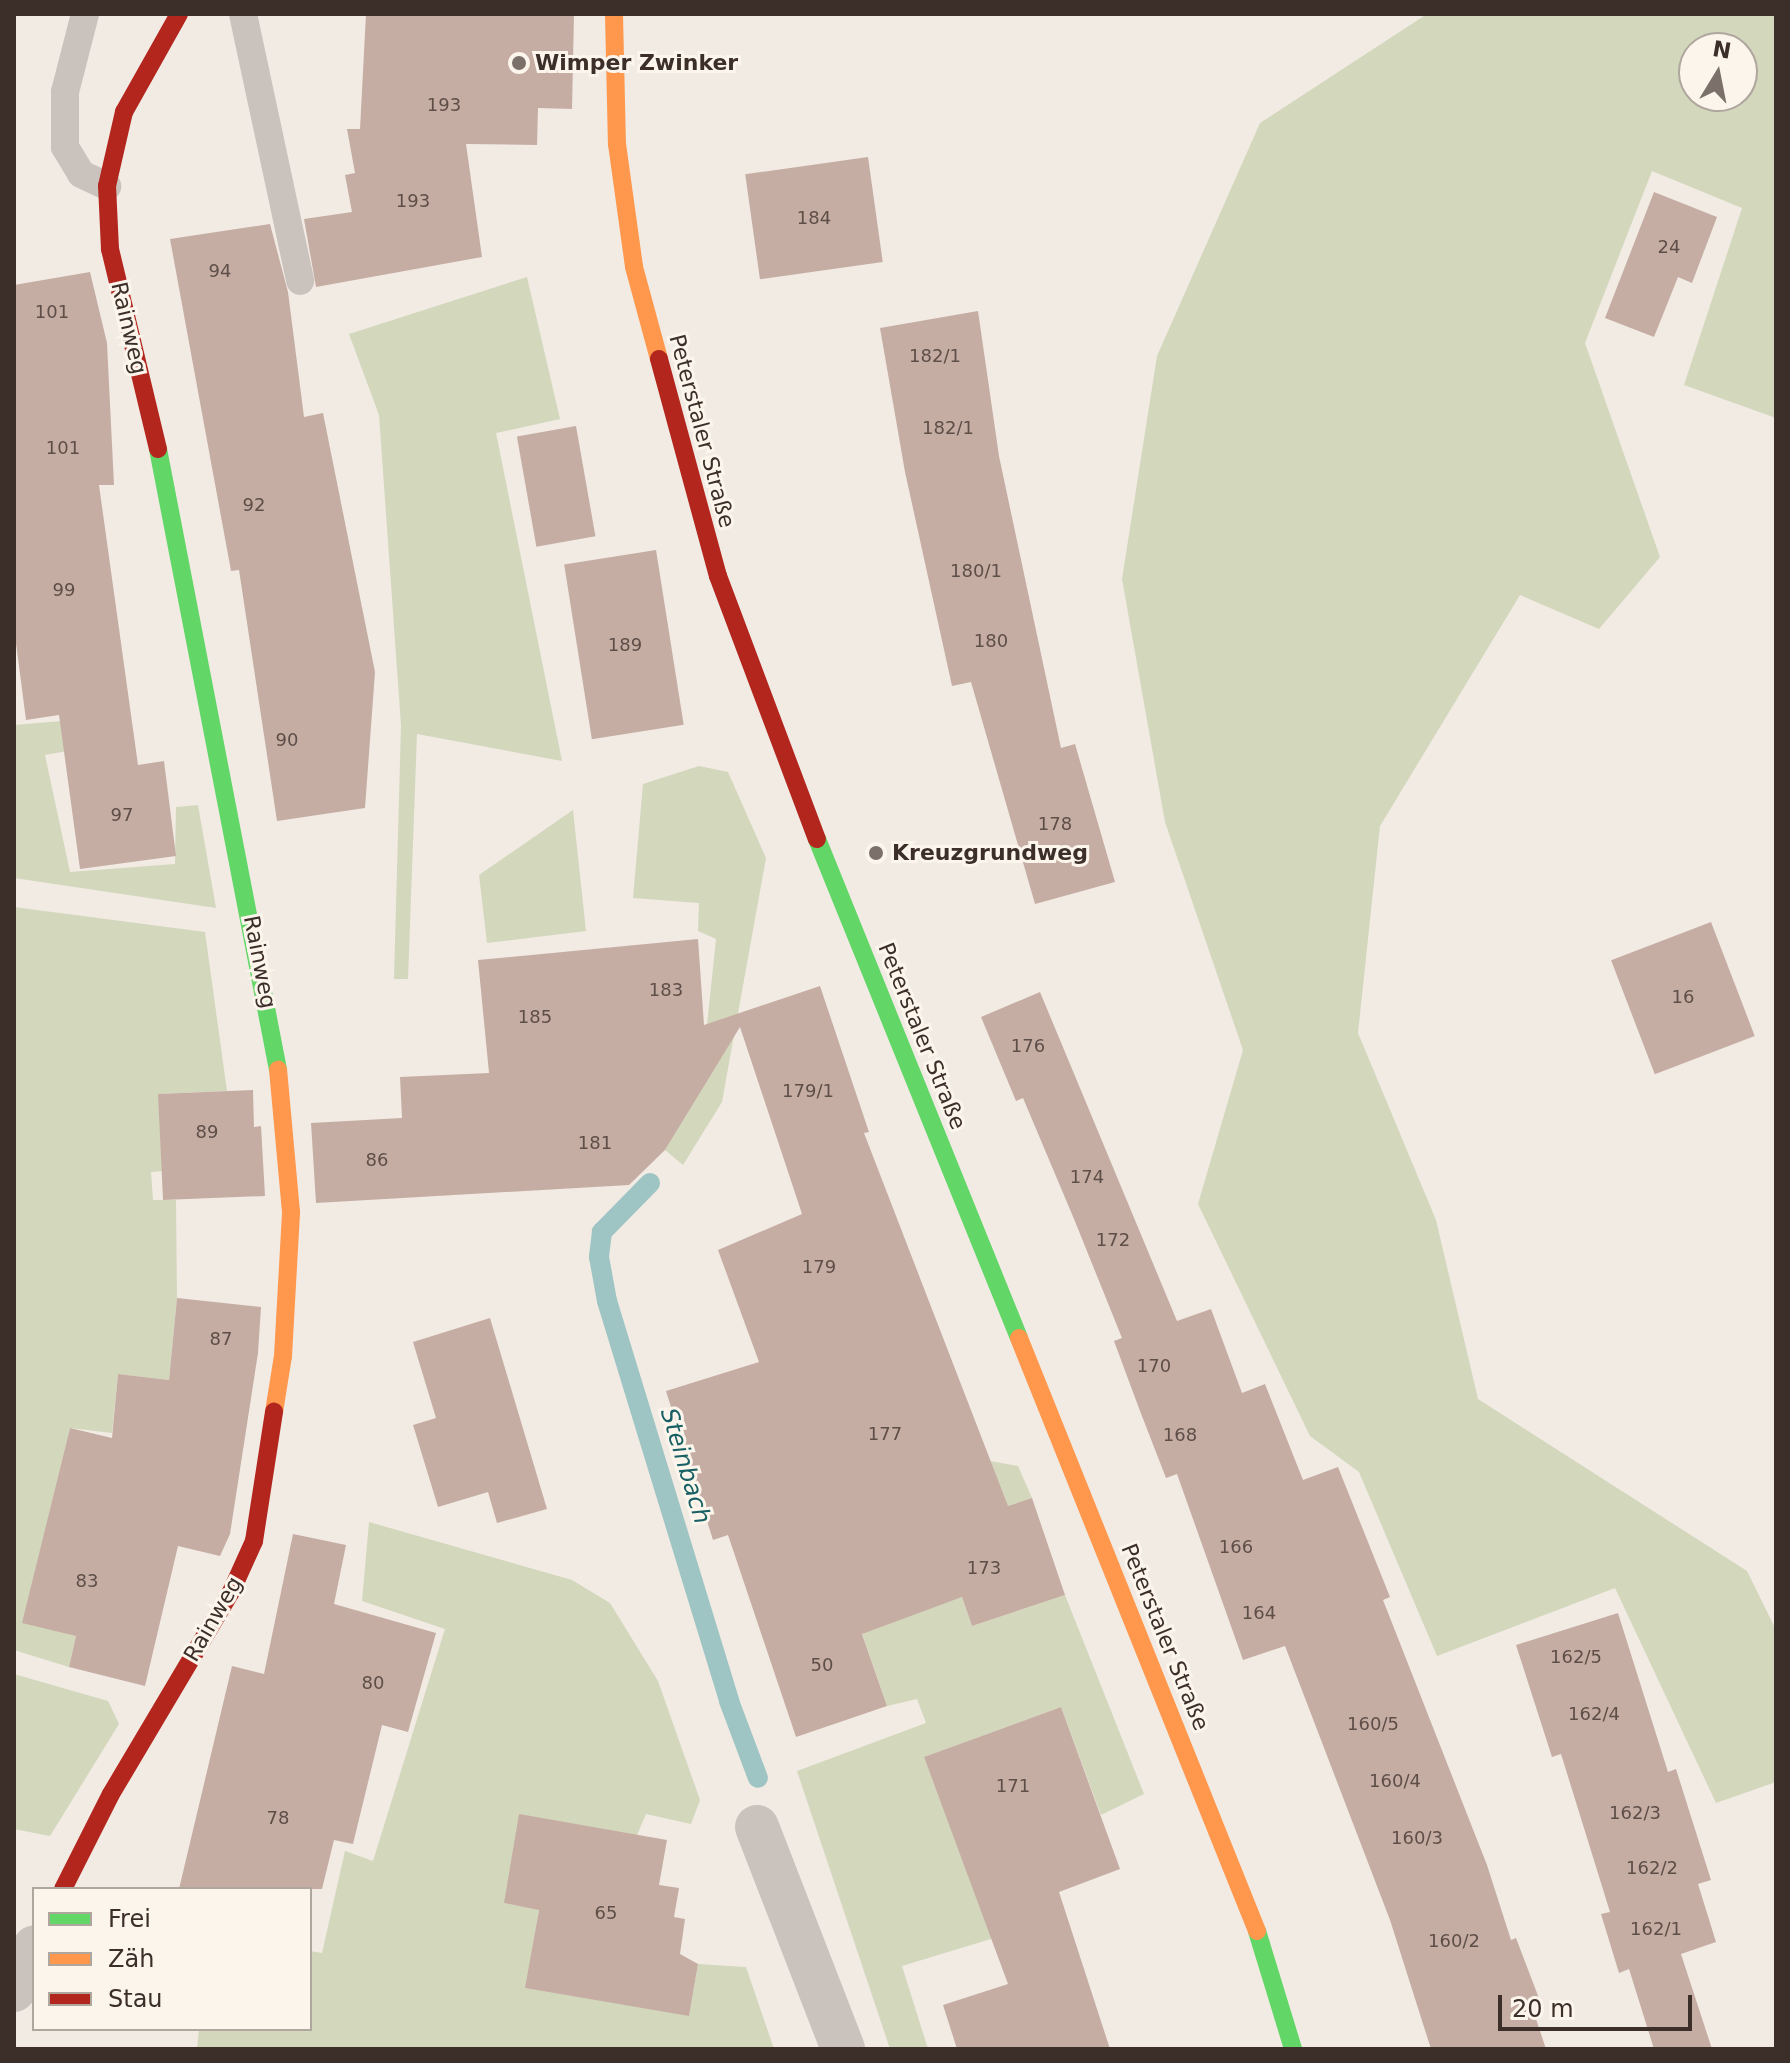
<!DOCTYPE html>
<meta charset="utf-8">
<style>
body{margin:0}
#map{position:relative;width:1790px;height:2063px;overflow:hidden;background:#f1ebe4;font-family:"DejaVu Sans",sans-serif}
div>[style]{position:absolute}
.green>*{inset:0;background:#d3d7bc}
.stream>*{height:20px;margin:-10px;padding:0 10px;transform-origin:10px;border-radius:10px;background:#9ec5c4}
.building>*{inset:0;background:#c6ada4;transform-origin:0 0}
.lane>*{height:28px;margin:-14px;padding:0 14px;transform-origin:14px;border-radius:14px;background:#cac3bd}
.street>*{height:44px;margin:-22px;padding:0 22px;transform-origin:22px;border-radius:22px;background:#cac3bd}
.fast>*{height:18px;margin:-9px;padding:0 9px;transform-origin:9px;border-radius:9px;background:#63d668}
.slow>*{height:18px;margin:-9px;padding:0 9px;transform-origin:9px;border-radius:9px;background:#ff974d}
.jam>*{height:18px;margin:-9px;padding:0 9px;transform-origin:9px;border-radius:9px;background:#b3261e}
.dots>*{width:22px;height:22px;translate:-50% -50%;box-sizing:border-box;border:4px solid #fcf5ec;border-radius:50%}
span{translate:-50% -50%;white-space:nowrap;text-align:center;line-height:1.15;-webkit-text-stroke:6px #fcf5ec;paint-order:stroke}
.number-label{font-size:18px;color:#5e4e48}
.number-label span{-webkit-text-stroke-width:0}
.poi-label{font-size:22px;color:#3c2f29;font-weight:700}
.left{translate:0 -50%;text-align:left}
.street-label{font-size:22px;color:#3c2f29}
.water-label{font-size:24px;color:#196064;font-style:italic}
.frame{position:absolute;inset:0;border:16px solid #3c2f29;pointer-events:none}
.legend{position:absolute;left:32px;top:1887px;width:280px;height:144px;box-sizing:border-box;background:#fcf5ec;border:2px solid #afa69e;margin:0;padding:10px 14px;list-style:none;font-size:24px;color:#3c2f29}
.legend li{display:flex;align-items:center;gap:16px;height:40px}
.legend b{width:40px;border:2px solid #afa69e}
.north{position:absolute;left:1678px;top:32px;width:80px;height:80px;box-sizing:border-box;background:#fcf5ec;border:2px solid #afa69e;border-radius:50%;rotate:10deg;font-size:22px;font-weight:700;line-height:32px;text-align:center;color:#3c2f29}
.north::after{content:'';display:block;margin:auto;width:28px;height:36px;background:#7b716a;clip-path:polygon(50% 0,100% 100%,50% 72%,0 100%)}
.scale{position:absolute;left:1498px;top:1995px;width:194px;height:36px;box-sizing:border-box;border:4px solid #3c2f29;border-top:0;padding-left:10px;font-size:24px;line-height:28px;white-space:nowrap;color:#3c2f29;-webkit-text-stroke:6px #fcf5ec;paint-order:stroke}
</style>
<div id="map">
<div class="green">
<div style="clip-path:polygon(evenodd,1427px 14px,1776px 14px,1776px 418px,1684px 385px,1742px 208px,1652px 171px,1585px 343px,1660px 557px,1599px 629px,1520px 595px,1380px 826px,1358px 1033px,1436px 1220px,1478px 1399px,1747px 1571px,1776px 1630px,1776px 1782px,1716px 1803px,1615px 1588px,1437px 1656px,1359px 1472px,1310px 1436px,1198px 1204px,1243px 1050px,1165px 822px,1122px 579px,1157px 356px,1260px 123px,1427px 14px,1694px 48px,1742px 48px,1742px 96px,1694px 96px,1694px 48px)"></div>
<div style="clip-path:polygon(527px 277px,560px 419px,496px 433px,562px 761px,417px 734px,408px 979px,394px 979px,401px 725px,379px 415px,349px 334px)"></div>
<div style="clip-path:polygon(122px 716px,128px 740px,45px 755px,70px 872px,175px 864px,176px 807px,198px 805px,216px 908px,14px 878px,14px 725px)"></div>
<div style="clip-path:polygon(699px 766px,728px 772px,766px 858px,722px 1102px,683px 1165px,665px 1150px,700px 1092px,716px 939px,698px 931px,699px 903px,633px 898px,643px 784px)"></div>
<div style="clip-path:polygon(573px 810px,586px 931px,487px 943px,479px 875px)"></div>
<div style="clip-path:polygon(14px 907px,205px 932px,227px 1091px,159px 1094px,162px 1171px,151px 1172px,153px 1200px,176px 1200px,177px 1298px,169px 1380px,118px 1374px,112px 1433px,70px 1428px,23px 1622px,76px 1636px,69px 1667px,14px 1650px)"></div>
<div style="clip-path:polygon(990px 1461px,1018px 1466px,1032px 1498px,903px 1542px,925px 1610px,962px 1597px,972px 1626px,1065px 1595px,1144px 1794px,1101px 1815px,1061px 1707px,924px 1757px,994px 1938px,902px 1966px,928px 2049px,890px 2049px,797px 1771px,926px 1723px,917px 1699px,887px 1706px,849px 1595px,799px 1611px,774px 1543px)"></div>
<div style="clip-path:polygon(369px 1522px,572px 1580px,610px 1603px,658px 1681px,700px 1800px,691px 1824px,646px 1814px,637px 1835px,504px 1903px,539px 1909px,526px 1988px,689px 2015px,698px 1964px,746px 1967px,774px 2049px,197px 2049px,199px 2029px,310px 2029px,310px 1951px,322px 1953px,345px 1851px,373px 1861px,445px 1629px,362px 1601px)"></div>
<div style="clip-path:polygon(14px 1674px,108px 1701px,119px 1724px,50px 1836px,14px 1829px)"></div>
</div>
<div class="stream">
<div style="left:650px;top:1183px;width:69px;rotate:134.4deg"></div>
<div style="left:602px;top:1232px;width:25px;rotate:97deg"></div>
<div style="left:599px;top:1257px;width:45px;rotate:79.7deg"></div>
<div style="left:607px;top:1301px;width:418px;rotate:73deg"></div>
<div style="left:729px;top:1701px;width:82px;rotate:69.4deg"></div>
</div>
<div class="building">
<div style="clip-path:polygon(366px 14px,574px 14px,572px 109px,538px 108px,537px 145px,466px 144px,482px 257px,316px 287px,304px 219px,352px 212px,345px 175px,355px 173px,347px 129px,360px 129px)"></div>
<div style="left:868px;top:157px;width:106px;height:124px;rotate:82deg"></div>
<div style="clip-path:polygon(1654px 192px,1717px 217px,1692px 283px,1678px 277px,1654px 337px,1605px 318px)"></div>
<div style="clip-path:polygon(270px 224px,288px 292px,304px 417px,323px 413px,375px 672px,365px 808px,277px 821px,239px 570px,231px 571px,170px 239px)"></div>
<div style="clip-path:polygon(90px 272px,107px 343px,114px 485px,99px 485px,138px 765px,164px 761px,176px 856px,80px 869px,59px 715px,26px 720px,14px 628px,14px 285px)"></div>
<div style="clip-path:polygon(978px 311px,999px 456px,1061px 748px,1075px 744px,1115px 882px,1035px 904px,971px 682px,952px 686px,905px 472px,880px 328px)"></div>
<div style="left:576px;top:426px;width:112px;height:60px;rotate:80deg"></div>
<div style="left:656px;top:550px;width:177px;height:93px;rotate:81deg"></div>
<div style="left:1711px;top:922px;width:122px;height:107px;rotate:69deg"></div>
<div style="clip-path:polygon(698px 939px,704px 1025px,820px 986px,869px 1132px,864px 1133px,1008px 1506px,1032px 1498px,1065px 1595px,972px 1626px,962px 1597px,862px 1634px,887px 1706px,796px 1737px,728px 1535px,713px 1540px,666px 1391px,759px 1362px,718px 1250px,802px 1214px,740px 1027px,665px 1150px,629px 1185px,316px 1203px,311px 1123px,402px 1118px,400px 1077px,489px 1073px,478px 960px)"></div>
<div style="clip-path:polygon(1040px 992px,1177px 1321px,1211px 1309px,1242px 1393px,1265px 1384px,1303px 1480px,1338px 1467px,1390px 1597px,1383px 1600px,1487px 1865px,1511px 1940px,1516px 1938px,1540px 2001px,1531px 2004px,1546px 2049px,1431px 2049px,1390px 1920px,1285px 1646px,1243px 1660px,1177px 1474px,1166px 1478px,1140px 1411px,1114px 1341px,1122px 1338px,1074px 1219px,1023px 1098px,1016px 1101px,981px 1017px)"></div>
<div style="clip-path:polygon(253px 1090px,254px 1127px,261px 1126px,265px 1196px,163px 1200px,158px 1094px)"></div>
<div style="clip-path:polygon(177px 1298px,261px 1307px,258px 1353px,230px 1534px,220px 1556px,178px 1546px,145px 1686px,69px 1667px,76px 1636px,22px 1623px,70px 1428px,112px 1438px,118px 1374px,169px 1380px)"></div>
<div style="clip-path:polygon(490px 1318px,547px 1509px,497px 1523px,488px 1492px,438px 1507px,413px 1425px,436px 1418px,413px 1342px)"></div>
<div style="clip-path:polygon(293px 1534px,346px 1545px,334px 1604px,436px 1633px,408px 1732px,382px 1725px,353px 1844px,334px 1840px,322px 1889px,179px 1889px,232px 1666px,264px 1674px)"></div>
<div style="clip-path:polygon(1618px 1613px,1668px 1772px,1676px 1769px,1711px 1880px,1698px 1884px,1716px 1942px,1681px 1954px,1712px 2049px,1654px 2049px,1629px 1969px,1619px 1973px,1601px 1914px,1610px 1912px,1561px 1754px,1552px 1757px,1516px 1645px)"></div>
<div style="clip-path:polygon(1061px 1707px,1120px 1869px,1059px 1892px,1110px 2049px,957px 2049px,943px 2005px,1008px 1984px,924px 1757px)"></div>
<div style="clip-path:polygon(519px 1814px,667px 1840px,659px 1885px,679px 1888px,674px 1917px,685px 1919px,680px 1954px,698px 1964px,689px 2016px,525px 1988px,539px 1910px,504px 1903px)"></div>
</div>
<div class="lane">
<div style="left:85px;top:14px;width:81px;rotate:104.4deg"></div>
<div style="left:65px;top:92px;width:55px;rotate:90deg"></div>
<div style="left:65px;top:147px;width:31px;rotate:59deg"></div>
<div style="left:81px;top:174px;width:29px;rotate:25deg"></div>
<div style="left:243px;top:14px;width:273px;rotate:77.9deg"></div>
</div>
<div class="street">
<div style="left:757px;top:1827px;width:238px;rotate:68.8deg"></div>
<div style="left:14px;top:1990px;width:47px;rotate:-64.5deg"></div>
</div>
<div class="fast">
<div style="left:158px;top:449px;width:632px;rotate:79.06deg"></div>
<div style="left:817px;top:839px;width:538px;rotate:67.96deg"></div>
<div style="left:1257px;top:1931px;width:123px;rotate:73deg"></div>
</div>
<div class="slow">
<div style="left:614px;top:14px;width:130px;rotate:88.7deg"></div>
<div style="left:617px;top:144px;width:124px;rotate:82.1deg"></div>
<div style="left:634px;top:267px;width:95px;rotate:74.8deg"></div>
<div style="left:1019px;top:1338px;width:639px;rotate:68.13deg"></div>
<div style="left:274px;top:1412px;width:57px;rotate:-80.9deg"></div>
<div style="left:283px;top:1356px;width:144px;rotate:-86.8deg"></div>
<div style="left:291px;top:1212px;width:143px;rotate:-95.2deg"></div>
</div>
<div class="jam">
<div style="left:659px;top:359px;width:225px;rotate:74.8deg"></div>
<div style="left:718px;top:576px;width:281px;rotate:69.4deg"></div>
<div style="left:158px;top:449px;width:206px;rotate:-103.5deg"></div>
<div style="left:110px;top:249px;width:63px;rotate:-92.7deg"></div>
<div style="left:107px;top:186px;width:76px;rotate:-77.1deg"></div>
<div style="left:124px;top:112px;width:112px;rotate:-60.7deg"></div>
<div style="left:63px;top:1889px;width:106px;rotate:-63.2deg"></div>
<div style="left:111px;top:1794px;width:235px;rotate:-59.3deg"></div>
<div style="left:231px;top:1592px;width:56px;rotate:-65.7deg"></div>
<div style="left:254px;top:1541px;width:131px;rotate:-81.2deg"></div>
</div>
<div class="dots">
<div style="left:519px;top:63px;background:#7b716a"></div>
<div style="left:876px;top:853px;background:#7b716a"></div>
</div>
<div class="number-label">
<span style="left:444px;top:105px">193</span>
<span style="left:413px;top:201px">193</span>
<span style="left:814px;top:218px">184</span>
<span style="left:1669px;top:247px">24</span>
<span style="left:220px;top:271px">94</span>
<span style="left:52px;top:312px">101</span>
<span style="left:935px;top:356px">182/1</span>
<span style="left:948px;top:428px">182/1</span>
<span style="left:63px;top:448px">101</span>
<span style="left:254px;top:505px">92</span>
<span style="left:976px;top:571px">180/1</span>
<span style="left:64px;top:590px">99</span>
<span style="left:991px;top:641px">180</span>
<span style="left:625px;top:645px">189</span>
<span style="left:287px;top:740px">90</span>
<span style="left:122px;top:815px">97</span>
<span style="left:1055px;top:824px">178</span>
<span style="left:666px;top:990px">183</span>
<span style="left:1683px;top:997px">16</span>
<span style="left:535px;top:1017px">185</span>
<span style="left:1028px;top:1046px">176</span>
<span style="left:808px;top:1091px">179/1</span>
<span style="left:207px;top:1132px">89</span>
<span style="left:595px;top:1143px">181</span>
<span style="left:377px;top:1160px">86</span>
<span style="left:1087px;top:1177px">174</span>
<span style="left:1113px;top:1240px">172</span>
<span style="left:819px;top:1267px">179</span>
<span style="left:221px;top:1339px">87</span>
<span style="left:1154px;top:1366px">170</span>
<span style="left:885px;top:1434px">177</span>
<span style="left:1180px;top:1435px">168</span>
<span style="left:1236px;top:1547px">166</span>
<span style="left:984px;top:1568px">173</span>
<span style="left:87px;top:1581px">83</span>
<span style="left:1259px;top:1613px">164</span>
<span style="left:1576px;top:1657px">162/5</span>
<span style="left:822px;top:1665px">50</span>
<span style="left:373px;top:1683px">80</span>
<span style="left:1594px;top:1714px">162/4</span>
<span style="left:1373px;top:1724px">160/5</span>
<span style="left:1395px;top:1781px">160/4</span>
<span style="left:1013px;top:1786px">171</span>
<span style="left:1635px;top:1813px">162/3</span>
<span style="left:278px;top:1818px">78</span>
<span style="left:1417px;top:1838px">160/3</span>
<span style="left:1652px;top:1868px">162/2</span>
<span style="left:606px;top:1913px">65</span>
<span style="left:1656px;top:1929px">162/1</span>
<span style="left:1454px;top:1941px">160/2</span>
</div>
<div class="poi-label">
<span class="left" style="left:535px;top:63px">Wimper Zwinker</span>
<span class="left" style="left:892px;top:853px">Kreuzgrundweg</span>
</div>
<div class="street-label">
<span style="left:129px;top:328px;rotate:77deg">Rainweg</span>
<span style="left:702px;top:431px;rotate:75deg">Peterstaler Straße</span>
<span style="left:260px;top:962px;rotate:79deg">Rainweg</span>
<span style="left:922px;top:1036px;rotate:68deg">Peterstaler Straße</span>
<span style="left:213px;top:1619px;rotate:-60deg">Rainweg</span>
<span style="left:1165px;top:1637px;rotate:68deg">Peterstaler Straße</span>
</div>
<div class="water-label">
<span style="left:685px;top:1466px;rotate:73deg">Steinbach</span>
</div>
<div class="frame"></div>
<ul class="legend">
<li><b style="height:10px;background:#63d668"></b>Frei</li>
<li><b style="height:10px;background:#ff974d"></b>Zäh</li>
<li><b style="height:10px;background:#b3261e"></b>Stau</li>
</ul>
<div class="north">N</div>
<div class="scale">20 m</div>
</div>
